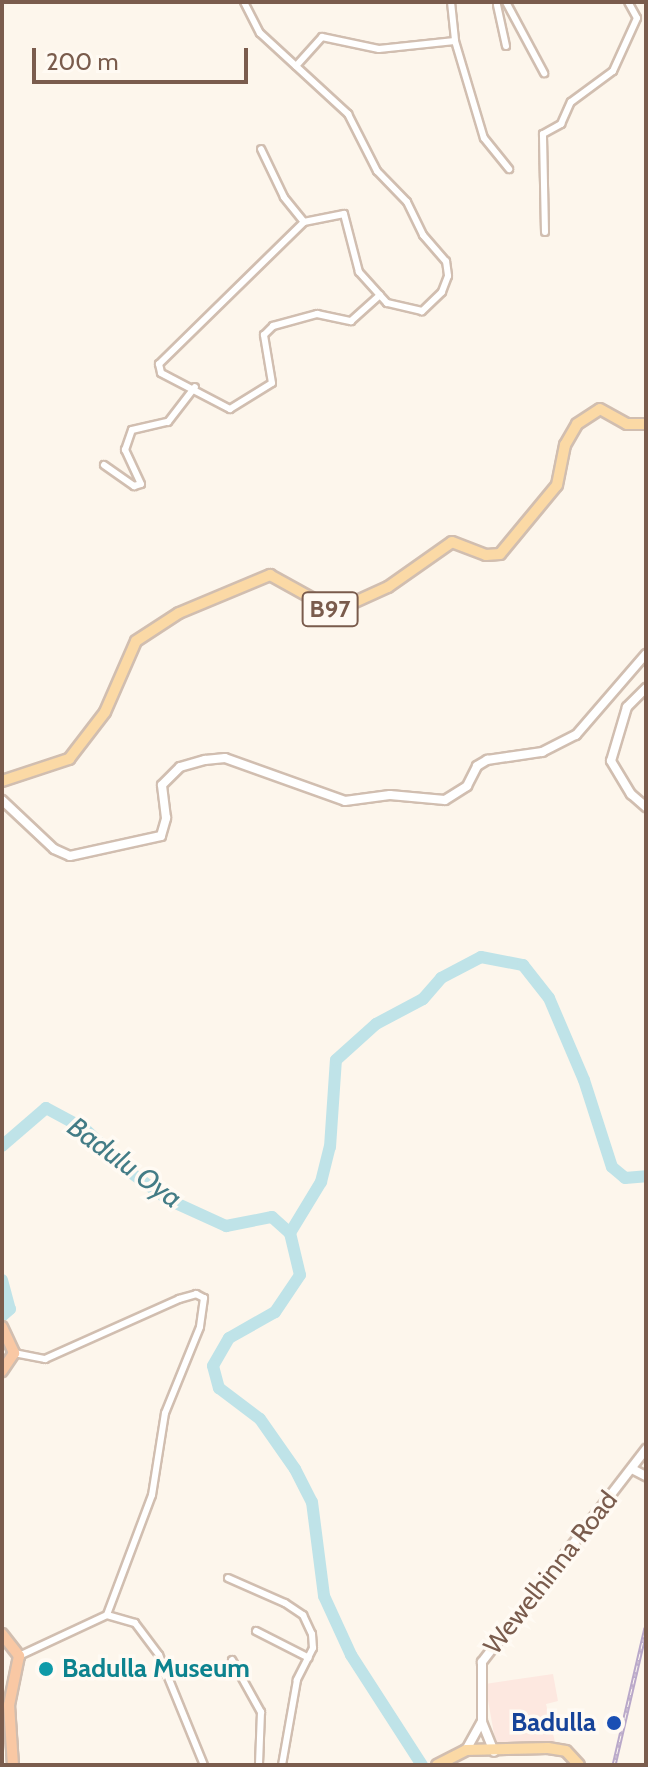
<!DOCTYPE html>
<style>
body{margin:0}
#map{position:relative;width:648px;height:1767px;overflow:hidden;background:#fdf6ec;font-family:Cabin,sans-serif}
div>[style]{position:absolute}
.commercial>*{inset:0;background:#fde8e0}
.river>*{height:12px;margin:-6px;padding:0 6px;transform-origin:6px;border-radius:6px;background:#bfe3e8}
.roads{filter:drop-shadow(2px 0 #d1beb0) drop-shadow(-2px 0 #d1beb0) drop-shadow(0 2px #d1beb0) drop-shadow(0 -2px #d1beb0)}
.minor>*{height:6px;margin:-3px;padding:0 3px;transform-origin:3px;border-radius:3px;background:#fff}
.tertiary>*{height:8px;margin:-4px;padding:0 4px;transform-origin:4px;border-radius:4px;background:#fff}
.primary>*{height:10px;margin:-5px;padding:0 5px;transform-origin:5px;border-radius:5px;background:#fbd9a5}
.trunk>*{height:10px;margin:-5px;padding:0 5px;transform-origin:5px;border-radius:5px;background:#f9c8a4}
.rail>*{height:5px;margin-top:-2.5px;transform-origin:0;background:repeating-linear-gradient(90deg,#fffaf3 0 6px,#b9a8c9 0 12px);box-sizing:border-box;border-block:2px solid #b9a8c9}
.dots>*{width:22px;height:22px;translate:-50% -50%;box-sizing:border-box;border:4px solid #fffaf3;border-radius:50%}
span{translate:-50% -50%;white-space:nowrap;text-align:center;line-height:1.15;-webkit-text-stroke:7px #fffaf3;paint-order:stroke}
.shield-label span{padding:2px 6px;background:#fffaf3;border:2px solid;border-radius:6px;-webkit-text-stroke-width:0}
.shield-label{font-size:24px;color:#7a5c4d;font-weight:700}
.street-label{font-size:26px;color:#7a5c4d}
.culture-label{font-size:26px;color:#0d838f;font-weight:700}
.left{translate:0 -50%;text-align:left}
.transit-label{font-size:26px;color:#164399;font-weight:700}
.right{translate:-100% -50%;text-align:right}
.water-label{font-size:28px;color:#437c86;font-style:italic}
.frame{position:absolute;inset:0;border:4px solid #7a5c4d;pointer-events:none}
.scale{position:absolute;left:32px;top:48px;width:216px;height:36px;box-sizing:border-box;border:4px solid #7a5c4d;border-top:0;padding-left:10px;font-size:24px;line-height:28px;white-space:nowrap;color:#7a5c4d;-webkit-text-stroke:6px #fffaf3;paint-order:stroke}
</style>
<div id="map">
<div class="commercial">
<div style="clip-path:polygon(553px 1674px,558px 1701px,546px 1704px,555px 1742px,496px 1745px,485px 1684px)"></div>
</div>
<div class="river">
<div style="left:2px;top:1146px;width:58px;rotate:-40.8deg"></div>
<div style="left:46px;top:1108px;width:44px;rotate:28.3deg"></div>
<div style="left:85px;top:1129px;width:62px;rotate:43.7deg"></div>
<div style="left:130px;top:1172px;width:48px;rotate:35.7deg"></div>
<div style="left:169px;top:1200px;width:63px;rotate:24.5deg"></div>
<div style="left:226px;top:1226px;width:47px;rotate:-11.1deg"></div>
<div style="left:272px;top:1217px;width:24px;rotate:42deg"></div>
<div style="left:290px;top:1233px;width:43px;rotate:76.6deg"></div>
<div style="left:300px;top:1275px;width:45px;rotate:124deg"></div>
<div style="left:275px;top:1312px;width:53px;rotate:150.5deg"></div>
<div style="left:229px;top:1338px;width:32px;rotate:120deg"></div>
<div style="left:213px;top:1366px;width:23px;rotate:75deg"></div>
<div style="left:219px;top:1388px;width:51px;rotate:37.1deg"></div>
<div style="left:260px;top:1419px;width:61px;rotate:55deg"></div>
<div style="left:295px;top:1469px;width:37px;rotate:63deg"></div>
<div style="left:312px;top:1502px;width:95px;rotate:82.7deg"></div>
<div style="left:324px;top:1596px;width:65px;rotate:65.4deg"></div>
<div style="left:351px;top:1655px;width:131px;rotate:57.2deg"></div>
<div style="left:290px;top:1233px;width:60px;rotate:-58.7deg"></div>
<div style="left:321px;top:1182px;width:36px;rotate:-76deg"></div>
<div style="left:330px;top:1147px;width:87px;rotate:-86.1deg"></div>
<div style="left:336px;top:1060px;width:54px;rotate:-42deg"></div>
<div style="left:376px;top:1024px;width:53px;rotate:-28deg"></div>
<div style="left:423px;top:999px;width:28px;rotate:-49deg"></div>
<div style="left:441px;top:978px;width:45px;rotate:-27.7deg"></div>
<div style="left:481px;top:957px;width:43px;rotate:10.8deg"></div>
<div style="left:523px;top:965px;width:42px;rotate:51.8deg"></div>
<div style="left:549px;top:998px;width:89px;rotate:66.9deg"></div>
<div style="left:584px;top:1080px;width:91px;rotate:72.2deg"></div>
<div style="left:612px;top:1167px;width:17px;rotate:40deg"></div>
<div style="left:625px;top:1178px;width:21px;rotate:-5deg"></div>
<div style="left:2px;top:1280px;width:30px;rotate:75deg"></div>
<div style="left:10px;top:1309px;width:11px;rotate:139deg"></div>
</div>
<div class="roads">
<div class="minor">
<div style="left:244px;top:2px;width:35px;rotate:63deg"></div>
<div style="left:260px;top:33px;width:120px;rotate:42.6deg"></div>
<div style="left:348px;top:114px;width:64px;rotate:63deg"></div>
<div style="left:377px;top:171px;width:43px;rotate:45.9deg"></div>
<div style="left:407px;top:202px;width:37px;rotate:64deg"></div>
<div style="left:423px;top:235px;width:35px;rotate:49deg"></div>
<div style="left:446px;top:261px;width:15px;rotate:82deg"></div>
<div style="left:448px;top:276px;width:17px;rotate:111deg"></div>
<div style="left:442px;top:292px;width:28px;rotate:136deg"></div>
<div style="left:422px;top:311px;width:36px;rotate:-167deg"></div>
<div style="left:387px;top:303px;width:42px;rotate:-132.1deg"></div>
<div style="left:359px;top:272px;width:60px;rotate:-104.5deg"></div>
<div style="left:344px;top:214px;width:41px;rotate:168.7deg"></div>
<div style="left:304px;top:222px;width:32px;rotate:-129deg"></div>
<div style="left:284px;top:197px;width:53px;rotate:-115.6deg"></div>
<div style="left:451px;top:2px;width:39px;rotate:84deg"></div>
<div style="left:455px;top:41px;width:101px;rotate:73.4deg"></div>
<div style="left:484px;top:138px;width:40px;rotate:51deg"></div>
<div style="left:506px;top:2px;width:81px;rotate:61.8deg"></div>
<div style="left:497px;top:5px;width:42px;rotate:77.6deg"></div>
<div style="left:296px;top:66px;width:39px;rotate:-48deg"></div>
<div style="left:322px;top:37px;width:58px;rotate:11.9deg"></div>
<div style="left:379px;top:49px;width:76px;rotate:-6deg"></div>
<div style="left:304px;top:222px;width:203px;rotate:135.6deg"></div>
<div style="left:159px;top:364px;width:9px;rotate:77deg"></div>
<div style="left:161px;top:373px;width:78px;rotate:27.6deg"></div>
<div style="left:230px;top:409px;width:49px;rotate:-31.8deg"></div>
<div style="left:272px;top:383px;width:49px;rotate:-99.5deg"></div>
<div style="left:264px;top:335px;width:13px;rotate:-45deg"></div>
<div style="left:273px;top:326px;width:46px;rotate:-15.3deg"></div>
<div style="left:317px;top:314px;width:35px;rotate:12deg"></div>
<div style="left:351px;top:321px;width:39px;rotate:-42deg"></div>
<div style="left:545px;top:232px;width:98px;rotate:-91.2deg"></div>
<div style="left:543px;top:134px;width:21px;rotate:-29deg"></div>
<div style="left:561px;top:124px;width:24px;rotate:-66deg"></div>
<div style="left:571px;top:102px;width:52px;rotate:-36.4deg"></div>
<div style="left:613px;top:71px;width:58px;rotate:-65.6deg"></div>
<div style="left:637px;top:18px;width:18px;rotate:-119deg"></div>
<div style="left:104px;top:465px;width:37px;rotate:35deg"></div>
<div style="left:134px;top:486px;width:7px;rotate:-16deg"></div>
<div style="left:141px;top:484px;width:38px;rotate:-115deg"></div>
<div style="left:125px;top:450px;width:21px;rotate:-71deg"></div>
<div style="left:132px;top:430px;width:37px;rotate:-13deg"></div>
<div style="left:168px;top:422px;width:44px;rotate:-52.4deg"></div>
<div style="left:14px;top:1353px;width:32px;rotate:11deg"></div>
<div style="left:45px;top:1359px;width:147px;rotate:-24.1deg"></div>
<div style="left:179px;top:1299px;width:18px;rotate:-16deg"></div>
<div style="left:196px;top:1294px;width:9px;rotate:27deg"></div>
<div style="left:204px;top:1298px;width:29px;rotate:98deg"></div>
<div style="left:200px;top:1327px;width:93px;rotate:112.1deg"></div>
<div style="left:165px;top:1413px;width:83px;rotate:99deg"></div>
<div style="left:152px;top:1495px;width:128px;rotate:110.6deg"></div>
<div style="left:228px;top:1578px;width:62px;rotate:23.7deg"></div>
<div style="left:285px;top:1603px;width:22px;rotate:34deg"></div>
<div style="left:303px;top:1615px;width:21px;rotate:65deg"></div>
<div style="left:312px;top:1634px;width:14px;rotate:86deg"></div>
<div style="left:313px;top:1648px;width:36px;rotate:117deg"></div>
<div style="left:297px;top:1680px;width:86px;rotate:100deg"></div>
<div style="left:256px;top:1631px;width:59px;rotate:27deg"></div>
<div style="left:19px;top:1656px;width:97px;rotate:-25deg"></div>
<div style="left:107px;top:1615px;width:29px;rotate:16deg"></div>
<div style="left:135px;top:1623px;width:40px;rotate:53deg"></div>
<div style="left:159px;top:1655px;width:119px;rotate:67.8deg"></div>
<div style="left:232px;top:1660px;width:60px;rotate:60.9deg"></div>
<div style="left:261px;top:1712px;width:53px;rotate:92.2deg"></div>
</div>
<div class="tertiary">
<div style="left:646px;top:688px;width:27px;rotate:135deg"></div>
<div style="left:627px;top:707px;width:56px;rotate:106.5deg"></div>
<div style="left:611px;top:761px;width:39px;rotate:59deg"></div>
<div style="left:631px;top:794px;width:20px;rotate:41deg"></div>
<div style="left:2px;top:800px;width:71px;rotate:43.3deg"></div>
<div style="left:54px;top:849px;width:17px;rotate:24deg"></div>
<div style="left:70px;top:856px;width:93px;rotate:-12.4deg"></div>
<div style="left:161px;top:836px;width:19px;rotate:-74deg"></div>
<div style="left:166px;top:818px;width:33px;rotate:-97deg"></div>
<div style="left:162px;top:785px;width:25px;rotate:-45deg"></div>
<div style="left:180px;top:767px;width:26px;rotate:-16deg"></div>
<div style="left:205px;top:760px;width:20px;rotate:-6deg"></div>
<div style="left:225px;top:758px;width:127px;rotate:19.7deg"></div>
<div style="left:345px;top:801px;width:45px;rotate:-7.6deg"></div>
<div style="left:390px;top:795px;width:55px;rotate:5.2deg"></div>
<div style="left:445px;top:800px;width:26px;rotate:-32deg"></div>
<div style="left:467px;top:786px;width:22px;rotate:-63deg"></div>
<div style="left:477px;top:766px;width:12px;rotate:-31deg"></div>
<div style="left:487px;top:760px;width:56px;rotate:-8.3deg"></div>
<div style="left:542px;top:752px;width:38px;rotate:-27deg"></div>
<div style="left:576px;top:735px;width:107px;rotate:-49.2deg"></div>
<div style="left:632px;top:1469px;width:16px;rotate:27deg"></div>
<div style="left:482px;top:1722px;width:32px;rotate:68deg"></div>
<div style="left:466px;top:1750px;width:33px;rotate:-61deg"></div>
<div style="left:482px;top:1721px;width:59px;rotate:-90deg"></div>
<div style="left:482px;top:1662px;width:269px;rotate:-52.4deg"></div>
</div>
<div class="primary">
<div style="left:2px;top:781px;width:71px;rotate:-18.2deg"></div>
<div style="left:69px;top:759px;width:59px;rotate:-52.5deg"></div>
<div style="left:105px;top:712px;width:77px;rotate:-66.4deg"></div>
<div style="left:136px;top:641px;width:51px;rotate:-33.1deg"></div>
<div style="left:179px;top:613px;width:99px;rotate:-22.7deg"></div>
<div style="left:270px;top:575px;width:74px;rotate:29deg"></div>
<div style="left:335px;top:611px;width:58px;rotate:-24.4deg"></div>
<div style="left:388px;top:587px;width:78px;rotate:-35.1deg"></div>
<div style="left:452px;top:542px;width:36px;rotate:21deg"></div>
<div style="left:486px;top:555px;width:14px;rotate:-4deg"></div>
<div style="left:500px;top:554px;width:89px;rotate:-50.4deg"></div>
<div style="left:557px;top:485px;width:41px;rotate:-78.7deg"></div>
<div style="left:565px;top:445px;width:24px;rotate:-60deg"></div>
<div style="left:577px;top:424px;width:27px;rotate:-33deg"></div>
<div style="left:600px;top:409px;width:31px;rotate:29deg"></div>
<div style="left:627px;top:424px;width:19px"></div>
<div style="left:437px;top:1765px;width:33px;rotate:-27deg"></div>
<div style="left:466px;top:1750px;width:82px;rotate:-1.4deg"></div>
<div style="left:548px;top:1748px;width:18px;rotate:9deg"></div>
<div style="left:566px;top:1751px;width:19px;rotate:47deg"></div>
</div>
<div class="trunk">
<div style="left:2px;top:1327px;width:29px;rotate:65deg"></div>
<div style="left:14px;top:1353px;width:22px;rotate:124deg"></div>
<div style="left:2px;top:1634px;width:28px;rotate:52deg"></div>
<div style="left:19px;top:1656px;width:50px;rotate:101.5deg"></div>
<div style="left:9px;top:1705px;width:60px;rotate:86.2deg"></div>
</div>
</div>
<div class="rail">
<div style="left:614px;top:1765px;width:141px;rotate:-76.9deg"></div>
</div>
<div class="dots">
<div style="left:46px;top:1669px;background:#0f9aa8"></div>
<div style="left:614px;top:1723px;background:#1a4fb4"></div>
</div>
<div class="shield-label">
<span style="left:330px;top:609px">B97</span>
</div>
<div class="street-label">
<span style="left:551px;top:1573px;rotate:-52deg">Wewelhinna Road</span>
</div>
<div class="culture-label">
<span class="left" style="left:62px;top:1669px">Badulla Museum</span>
</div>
<div class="transit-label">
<span class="right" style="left:596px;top:1723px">Badulla</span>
</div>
<div class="water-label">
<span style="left:125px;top:1162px;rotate:36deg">Badulu Oya</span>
</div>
<div class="frame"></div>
<div class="scale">200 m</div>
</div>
